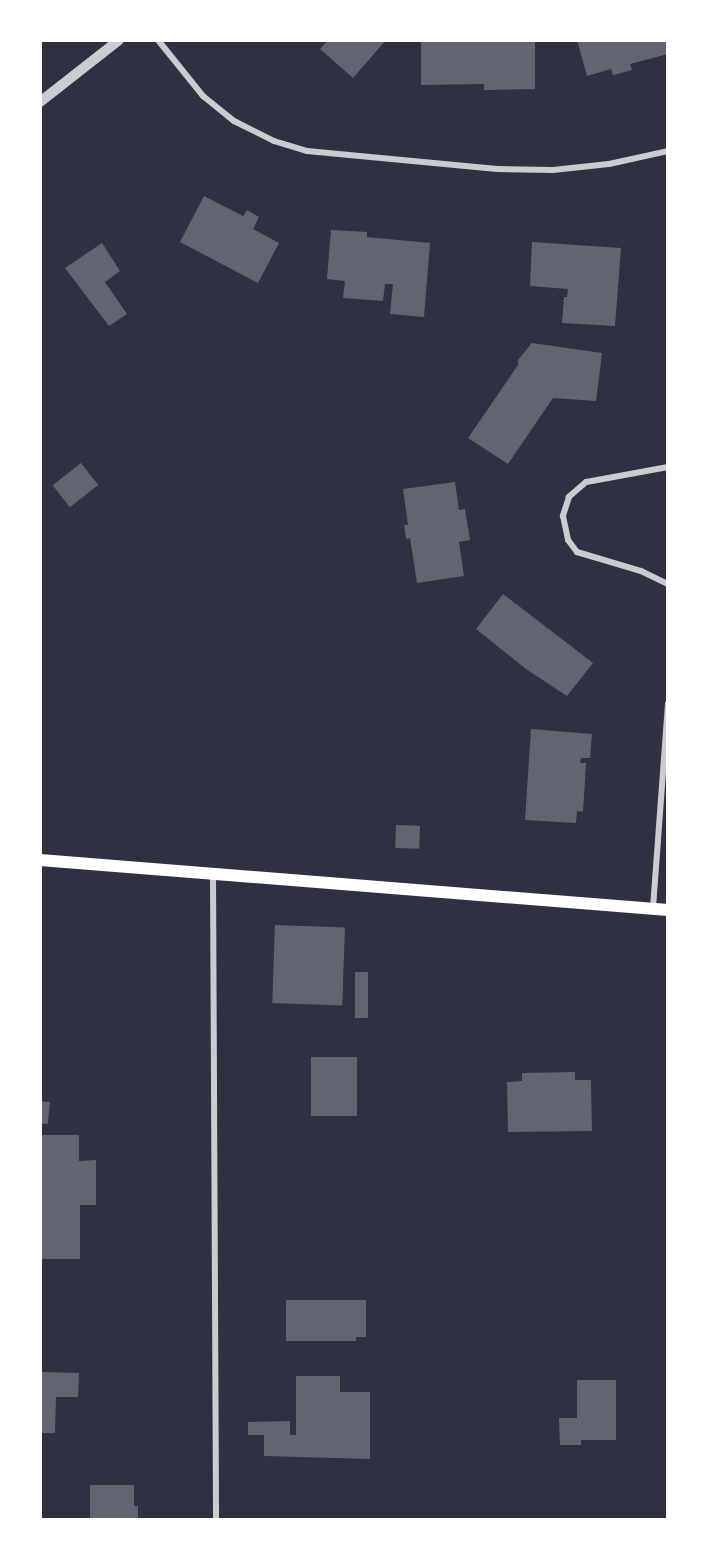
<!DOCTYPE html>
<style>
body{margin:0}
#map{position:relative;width:708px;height:1560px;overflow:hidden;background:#2d3142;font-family:"Fira Sans Condensed",sans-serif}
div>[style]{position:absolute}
.building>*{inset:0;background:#626471;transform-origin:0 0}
.minor>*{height:6px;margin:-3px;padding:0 3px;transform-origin:3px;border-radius:3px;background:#caccd0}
.tertiary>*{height:10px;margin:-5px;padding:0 5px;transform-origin:5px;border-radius:5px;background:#caccd0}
.secondary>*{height:12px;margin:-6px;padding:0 6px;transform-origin:6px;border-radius:6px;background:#fff}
span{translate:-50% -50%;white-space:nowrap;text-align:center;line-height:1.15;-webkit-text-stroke:6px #fff;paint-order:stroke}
.frame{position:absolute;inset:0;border:42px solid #fff;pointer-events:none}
</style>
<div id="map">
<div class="building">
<div style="clip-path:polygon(328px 40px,386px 40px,353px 78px,320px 49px)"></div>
<div style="clip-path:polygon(421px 40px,535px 41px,535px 89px,484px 90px,484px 84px,421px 85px)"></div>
<div style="clip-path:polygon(577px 40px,668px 40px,668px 54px,630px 64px,632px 70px,613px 75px,611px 69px,587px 76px)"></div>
<div style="clip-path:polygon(204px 196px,243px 216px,247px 210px,259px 217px,253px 229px,279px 243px,258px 283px,180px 242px)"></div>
<div style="clip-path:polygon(331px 230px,367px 232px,367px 237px,430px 243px,424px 317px,390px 314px,393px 284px,385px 284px,383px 301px,343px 298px,345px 281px,327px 279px)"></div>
<div style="clip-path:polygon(532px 242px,621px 248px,615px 326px,562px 323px,564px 297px,567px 297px,568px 289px,530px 286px)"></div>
<div style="clip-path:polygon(102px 243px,120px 271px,105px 282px,127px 314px,109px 326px,65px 268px)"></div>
<div style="clip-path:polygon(532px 343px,602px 353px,596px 401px,553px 398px,508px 464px,468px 438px,518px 365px,518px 360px)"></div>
<div style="left:81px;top:463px;width:28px;height:36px;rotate:52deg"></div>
<div style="clip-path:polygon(455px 482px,459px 510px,465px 509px,470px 540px,459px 542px,464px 576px,417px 583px,410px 538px,406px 539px,404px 525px,408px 525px,403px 489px)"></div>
<div style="clip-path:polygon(503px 594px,593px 663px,567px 696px,526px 669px,476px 629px)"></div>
<div style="clip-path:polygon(531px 729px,592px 734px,590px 758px,581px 758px,580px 763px,586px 763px,583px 812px,577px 811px,576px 823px,525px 820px)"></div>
<div style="left:396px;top:825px;width:24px;height:23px;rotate:2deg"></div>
<div style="left:275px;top:925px;width:70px;height:78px;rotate:2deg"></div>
<div style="left:355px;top:972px;width:13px;height:46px"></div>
<div style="left:311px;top:1057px;width:46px;height:59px"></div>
<div style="clip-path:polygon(575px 1072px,575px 1080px,591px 1080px,592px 1131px,508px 1132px,507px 1082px,522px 1081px,522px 1073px)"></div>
<div style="left:40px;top:1101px;width:10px;height:22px;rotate:6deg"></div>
<div style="clip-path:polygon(40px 1135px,79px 1135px,79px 1161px,96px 1160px,96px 1205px,80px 1205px,80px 1259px,40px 1259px)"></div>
<div style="clip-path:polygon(286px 1300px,366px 1300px,366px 1337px,356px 1337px,356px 1341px,286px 1341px)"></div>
<div style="clip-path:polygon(40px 1372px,79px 1373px,78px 1397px,56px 1397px,55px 1433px,40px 1433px)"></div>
<div style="clip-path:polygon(296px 1376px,340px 1376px,340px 1392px,370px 1392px,370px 1459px,264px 1456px,264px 1435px,248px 1435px,248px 1422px,290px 1421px,290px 1435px,296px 1435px)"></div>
<div style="clip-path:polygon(577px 1380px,616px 1380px,616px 1440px,581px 1440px,581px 1445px,560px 1445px,559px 1418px,577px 1418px)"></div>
<div style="clip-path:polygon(90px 1485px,134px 1485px,134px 1506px,138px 1506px,138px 1520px,90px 1520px)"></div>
</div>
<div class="minor">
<div style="left:158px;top:40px;width:72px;rotate:51.2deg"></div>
<div style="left:203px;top:96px;width:40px;rotate:39deg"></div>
<div style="left:234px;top:121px;width:45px;rotate:26.6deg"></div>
<div style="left:274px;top:141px;width:34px;rotate:17deg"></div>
<div style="left:307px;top:151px;width:191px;rotate:5.4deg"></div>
<div style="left:497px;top:169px;width:56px;rotate:1deg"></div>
<div style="left:553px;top:170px;width:56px;rotate:-6.1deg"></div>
<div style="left:609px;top:164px;width:60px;rotate:-12.4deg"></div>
<div style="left:668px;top:467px;width:83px;rotate:169.6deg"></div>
<div style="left:586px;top:482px;width:23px;rotate:139deg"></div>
<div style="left:569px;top:497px;width:20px;rotate:108deg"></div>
<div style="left:563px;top:516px;width:25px;rotate:78deg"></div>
<div style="left:568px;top:540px;width:15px;rotate:53deg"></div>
<div style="left:577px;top:552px;width:67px;rotate:16.5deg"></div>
<div style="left:641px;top:571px;width:30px;rotate:26deg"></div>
<div style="left:213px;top:873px;width:647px;rotate:89.73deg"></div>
<div style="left:653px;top:908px;width:205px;rotate:-85.8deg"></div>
</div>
<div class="tertiary">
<div style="left:40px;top:102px;width:100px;rotate:-38.1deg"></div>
</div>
<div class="secondary">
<div style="left:40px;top:860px;width:630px;rotate:4.55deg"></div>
</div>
<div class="frame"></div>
</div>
